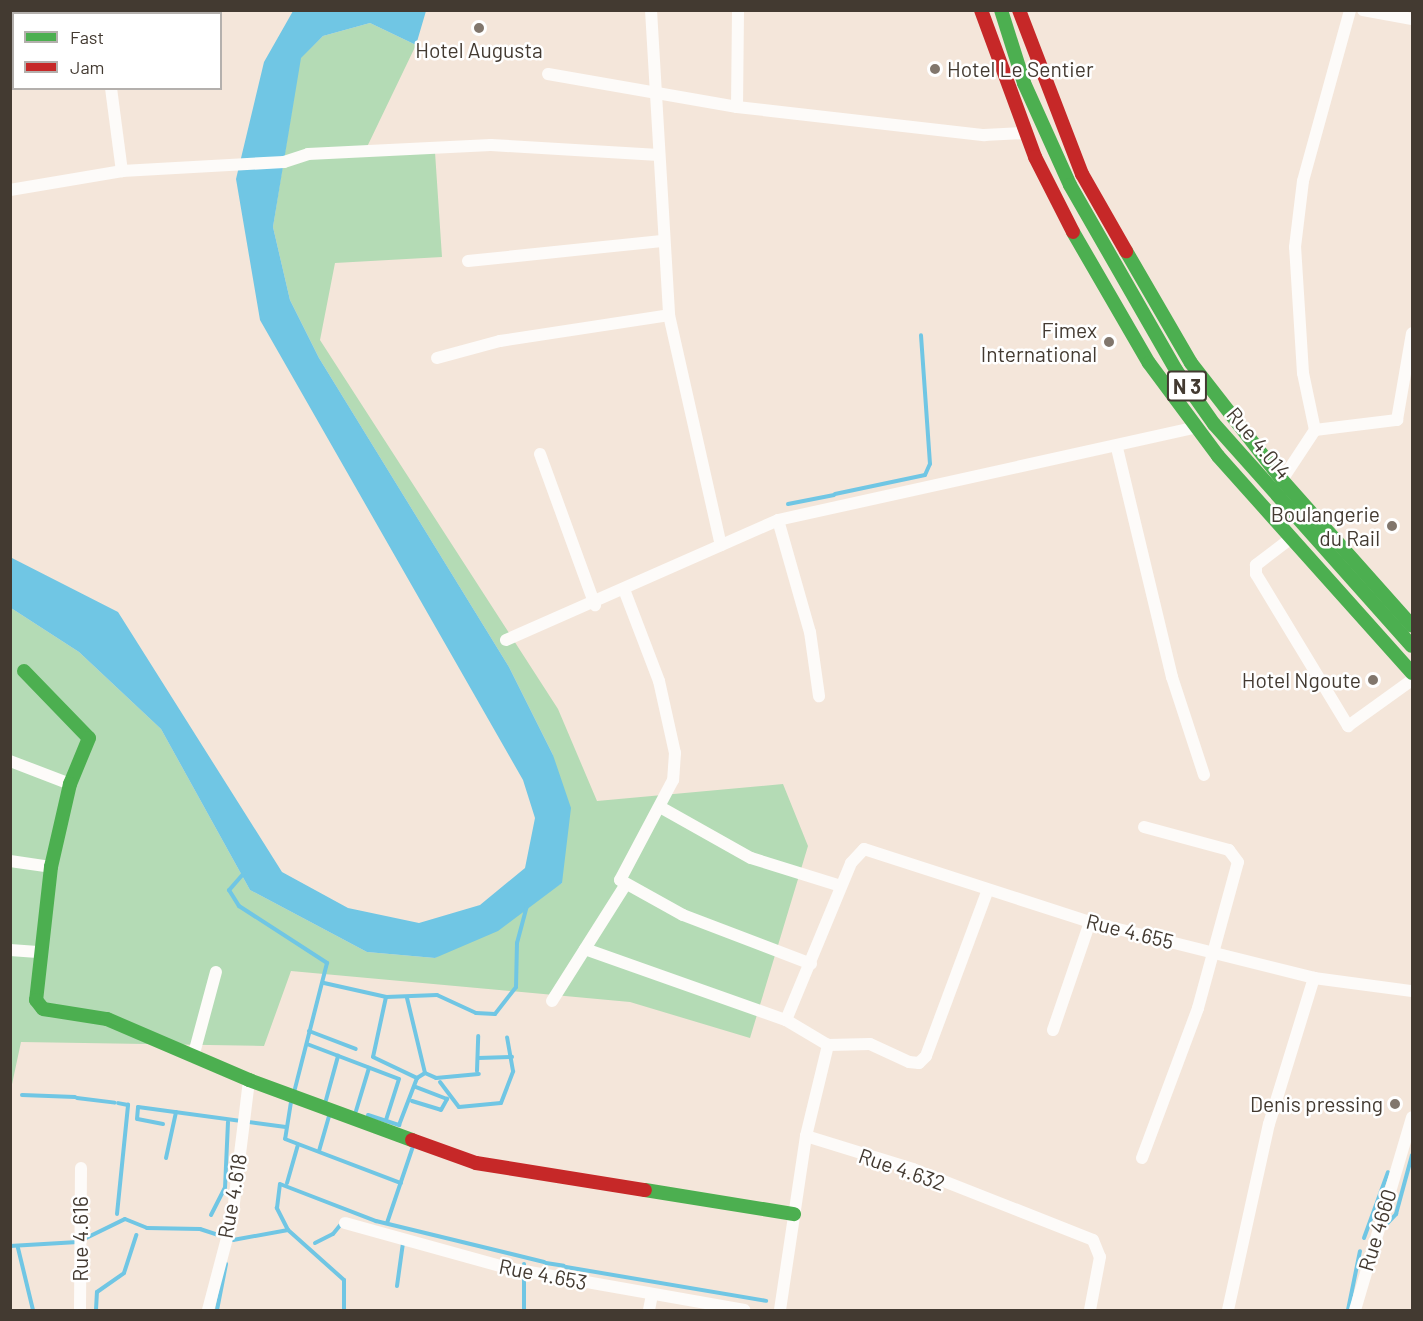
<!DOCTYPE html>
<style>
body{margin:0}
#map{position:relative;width:1423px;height:1321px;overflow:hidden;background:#f4e6da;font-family:Barlow,sans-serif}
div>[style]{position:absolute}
.green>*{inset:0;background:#b4dbb5}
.water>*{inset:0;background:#70c6e4}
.stream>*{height:4px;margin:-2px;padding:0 2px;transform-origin:2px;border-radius:2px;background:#70c6e4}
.street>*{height:12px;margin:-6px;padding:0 6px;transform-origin:6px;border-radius:6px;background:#fdfbf9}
.fast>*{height:14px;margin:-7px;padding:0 7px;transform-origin:7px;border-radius:7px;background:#4caf50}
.jam>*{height:14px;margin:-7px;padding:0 7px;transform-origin:7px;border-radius:7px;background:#c62828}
.dots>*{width:16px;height:16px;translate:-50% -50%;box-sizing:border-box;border:3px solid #fff;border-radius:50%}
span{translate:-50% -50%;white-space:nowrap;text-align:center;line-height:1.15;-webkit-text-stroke:5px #fff;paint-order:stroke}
.shield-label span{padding:2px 4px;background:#fff;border:2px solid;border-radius:4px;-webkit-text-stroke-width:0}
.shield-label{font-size:20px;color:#433a31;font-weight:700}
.poi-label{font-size:21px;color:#433a31}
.left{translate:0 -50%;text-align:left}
.right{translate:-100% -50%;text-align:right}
.street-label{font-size:21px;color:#433a31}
.frame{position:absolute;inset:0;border:12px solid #433a31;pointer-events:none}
.legend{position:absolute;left:12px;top:12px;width:210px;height:78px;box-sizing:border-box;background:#fff;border:2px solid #b4b0ad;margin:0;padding:8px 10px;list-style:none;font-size:18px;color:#433a31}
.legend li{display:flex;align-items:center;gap:12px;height:30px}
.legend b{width:30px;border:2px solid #b4b0ad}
</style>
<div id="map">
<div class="green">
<div style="clip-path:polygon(370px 23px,416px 45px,366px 149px,435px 152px,442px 257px,335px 263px,320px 340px,558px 709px,597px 801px,783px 784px,808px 846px,750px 1038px,630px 1002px,291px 971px,264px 1046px,21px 1042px,11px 1089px,11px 608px,79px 652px,161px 729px,250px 890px,367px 952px,435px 958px,562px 883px,553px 755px,509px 667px,319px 358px,290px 300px,273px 227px,300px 58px,323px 36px)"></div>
</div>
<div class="water">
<div style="clip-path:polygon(293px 11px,426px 11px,416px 45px,370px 23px,323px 36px,301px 58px,273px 227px,290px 300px,319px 358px,509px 667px,553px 755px,571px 808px,562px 883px,498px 931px,435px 958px,367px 952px,250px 890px,161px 729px,79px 652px,11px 608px,10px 557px,118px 612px,282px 872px,348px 908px,419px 923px,480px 905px,525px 868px,535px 818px,523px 780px,260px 320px,236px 179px,264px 62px)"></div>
</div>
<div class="stream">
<div style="left:835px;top:494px;width:92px;rotate:-11.9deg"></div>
<div style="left:925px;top:475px;width:12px;rotate:-66deg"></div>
<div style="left:930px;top:464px;width:129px;rotate:-94deg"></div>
<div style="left:788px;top:504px;width:47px;rotate:-11.1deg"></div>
<div style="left:244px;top:873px;width:23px;rotate:131deg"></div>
<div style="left:229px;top:890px;width:19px;rotate:58deg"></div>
<div style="left:239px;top:906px;width:105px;rotate:32.9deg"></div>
<div style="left:327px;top:963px;width:133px;rotate:104.3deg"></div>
<div style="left:324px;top:983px;width:64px;rotate:12.7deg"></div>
<div style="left:386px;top:997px;width:51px;rotate:-2.2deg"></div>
<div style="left:437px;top:995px;width:43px;rotate:24.8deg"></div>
<div style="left:476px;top:1013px;width:19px;rotate:3deg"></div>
<div style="left:495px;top:1014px;width:34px;rotate:-52deg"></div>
<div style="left:516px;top:987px;width:44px;rotate:-88.7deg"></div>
<div style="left:517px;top:943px;width:38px;rotate:-75deg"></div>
<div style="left:386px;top:997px;width:61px;rotate:102.2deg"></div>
<div style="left:373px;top:1057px;width:49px;rotate:25.5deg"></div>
<div style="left:407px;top:998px;width:77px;rotate:76.5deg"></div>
<div style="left:309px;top:1031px;width:50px;rotate:21deg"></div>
<div style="left:307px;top:1044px;width:98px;rotate:20.8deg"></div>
<div style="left:399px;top:1079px;width:43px;rotate:107.6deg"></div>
<div style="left:478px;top:1058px;width:34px;rotate:-2deg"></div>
<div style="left:477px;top:1071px;width:35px;rotate:-88deg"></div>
<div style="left:425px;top:1073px;width:12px;rotate:24deg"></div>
<div style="left:436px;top:1078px;width:43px;rotate:-5.3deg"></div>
<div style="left:440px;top:1082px;width:31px;rotate:53deg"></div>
<div style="left:459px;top:1107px;width:42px;rotate:-5.4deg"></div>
<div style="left:501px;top:1103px;width:34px;rotate:-69deg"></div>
<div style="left:513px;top:1071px;width:34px;rotate:-100deg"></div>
<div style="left:22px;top:1095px;width:53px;rotate:2.2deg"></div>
<div style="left:77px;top:1098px;width:38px;rotate:7deg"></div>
<div style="left:326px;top:1100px;width:46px;rotate:-74.7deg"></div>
<div style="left:412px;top:1101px;width:30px;rotate:17deg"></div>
<div style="left:441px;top:1110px;width:13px;rotate:-61deg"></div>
<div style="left:447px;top:1099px;width:33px;rotate:-159deg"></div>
<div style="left:291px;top:1102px;width:37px;rotate:99deg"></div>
<div style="left:285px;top:1139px;width:124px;rotate:20.8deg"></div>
<div style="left:356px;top:1111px;width:45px;rotate:-73.2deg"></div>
<div style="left:368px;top:1115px;width:33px;rotate:18deg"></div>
<div style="left:399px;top:1125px;width:50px;rotate:-69deg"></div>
<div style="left:417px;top:1078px;width:9px;rotate:-32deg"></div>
<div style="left:163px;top:1124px;width:26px;rotate:-169deg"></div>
<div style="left:137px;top:1119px;width:12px;rotate:-85deg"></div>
<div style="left:138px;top:1107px;width:149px;rotate:7.7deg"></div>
<div style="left:319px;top:1151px;width:37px;rotate:-74deg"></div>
<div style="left:166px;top:1158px;width:47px;rotate:-77.7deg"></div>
<div style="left:287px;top:1183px;width:40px;rotate:-74deg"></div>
<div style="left:117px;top:1214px;width:110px;rotate:-84.2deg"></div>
<div style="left:128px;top:1105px;width:10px;rotate:-169deg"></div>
<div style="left:211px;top:1215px;width:30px;rotate:-63deg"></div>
<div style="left:225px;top:1188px;width:66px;rotate:-87.4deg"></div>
<div style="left:387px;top:1223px;width:81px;rotate:-71.3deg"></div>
<div style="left:1384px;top:1227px;width:18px;rotate:-47deg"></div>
<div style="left:1396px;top:1214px;width:61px;rotate:-74.8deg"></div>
<div style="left:1364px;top:1238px;width:70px;rotate:-70deg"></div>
<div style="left:315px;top:1243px;width:20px;rotate:-27deg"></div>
<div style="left:333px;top:1234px;width:19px;rotate:-51deg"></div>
<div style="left:10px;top:1246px;width:68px;rotate:-3.4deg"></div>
<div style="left:78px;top:1242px;width:52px;rotate:-26.1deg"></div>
<div style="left:125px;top:1219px;width:24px;rotate:22deg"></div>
<div style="left:147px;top:1228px;width:53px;rotate:1.1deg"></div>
<div style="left:200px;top:1229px;width:35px;rotate:18deg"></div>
<div style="left:233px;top:1240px;width:56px;rotate:-10.3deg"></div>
<div style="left:18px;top:1248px;width:64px;rotate:76.4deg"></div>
<div style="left:546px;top:1263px;width:18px;rotate:9deg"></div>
<div style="left:566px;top:1267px;width:203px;rotate:9.6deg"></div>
<div style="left:397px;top:1286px;width:43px;rotate:-82.1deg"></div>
<div style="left:96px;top:1310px;width:18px;rotate:-87deg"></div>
<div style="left:97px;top:1292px;width:33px;rotate:-35deg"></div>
<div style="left:124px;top:1273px;width:40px;rotate:-72deg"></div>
<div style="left:217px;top:1310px;width:47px;rotate:-78.9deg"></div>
<div style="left:344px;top:1310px;width:30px;rotate:-90deg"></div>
<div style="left:344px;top:1280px;width:75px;rotate:-138.2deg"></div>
<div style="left:288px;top:1230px;width:25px;rotate:-117deg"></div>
<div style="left:277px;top:1208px;width:24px;rotate:-83deg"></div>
<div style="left:280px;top:1184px;width:103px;rotate:21.1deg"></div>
<div style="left:376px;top:1221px;width:173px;rotate:13.7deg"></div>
<div style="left:524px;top:1310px;width:46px;rotate:-90deg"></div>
<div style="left:1348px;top:1310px;width:60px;rotate:-78.5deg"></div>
</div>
<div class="street">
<div style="left:651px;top:10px;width:306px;rotate:86.6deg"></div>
<div style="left:669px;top:315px;width:236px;rotate:77.3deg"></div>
<div style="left:1363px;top:10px;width:50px;rotate:10.4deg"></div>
<div style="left:548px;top:74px;width:192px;rotate:9.9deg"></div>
<div style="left:737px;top:107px;width:249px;rotate:6.5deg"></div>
<div style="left:984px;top:135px;width:41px;rotate:-2.8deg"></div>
<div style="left:111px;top:88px;width:84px;rotate:82.5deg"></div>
<div style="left:737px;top:107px;width:97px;rotate:-89.4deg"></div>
<div style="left:10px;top:190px;width:114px;rotate:-9.6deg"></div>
<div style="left:122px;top:171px;width:162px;rotate:-3.2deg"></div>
<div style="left:284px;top:162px;width:25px;rotate:-18deg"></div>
<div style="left:308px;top:154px;width:183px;rotate:-2.8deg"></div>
<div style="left:491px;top:145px;width:168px;rotate:3.4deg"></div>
<div style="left:468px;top:261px;width:195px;rotate:-5.9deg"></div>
<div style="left:437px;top:358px;width:65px;rotate:-15.1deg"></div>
<div style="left:500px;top:341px;width:171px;rotate:-8.7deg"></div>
<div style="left:1315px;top:430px;width:83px;rotate:-7deg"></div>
<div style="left:1397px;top:420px;width:88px;rotate:-80.2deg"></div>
<div style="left:1117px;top:448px;width:236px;rotate:76.5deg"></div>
<div style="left:1172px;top:677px;width:103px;rotate:71.9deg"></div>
<div style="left:540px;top:454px;width:161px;rotate:70deg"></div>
<div style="left:1282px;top:480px;width:60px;rotate:-56.6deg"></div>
<div style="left:1315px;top:430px;width:58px;rotate:-101.9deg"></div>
<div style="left:1303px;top:373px;width:126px;rotate:-93.6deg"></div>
<div style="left:1295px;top:247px;width:66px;rotate:-83.1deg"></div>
<div style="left:1303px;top:181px;width:177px;rotate:-74.6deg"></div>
<div style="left:778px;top:520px;width:116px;rotate:74.1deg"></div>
<div style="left:810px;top:632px;width:65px;rotate:82deg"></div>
<div style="left:1290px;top:539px;width:43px;rotate:142.6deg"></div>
<div style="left:1256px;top:565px;width:9px;rotate:90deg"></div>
<div style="left:1256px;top:574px;width:178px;rotate:58.8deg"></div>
<div style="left:1348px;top:726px;width:79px;rotate:-35.7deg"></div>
<div style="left:625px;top:592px;width:95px;rotate:69.1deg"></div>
<div style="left:659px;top:681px;width:74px;rotate:77.5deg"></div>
<div style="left:675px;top:753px;width:27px;rotate:94deg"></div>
<div style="left:673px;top:780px;width:113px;rotate:117.9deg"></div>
<div style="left:620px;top:880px;width:72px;rotate:29.1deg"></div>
<div style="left:683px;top:915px;width:137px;rotate:20.9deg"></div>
<div style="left:506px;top:640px;width:297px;rotate:-23.8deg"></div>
<div style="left:778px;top:520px;width:428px;rotate:-12.5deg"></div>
<div style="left:10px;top:761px;width:64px;rotate:21deg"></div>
<div style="left:660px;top:807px;width:104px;rotate:29.3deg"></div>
<div style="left:751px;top:858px;width:94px;rotate:17.3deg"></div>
<div style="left:10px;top:861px;width:41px;rotate:8.3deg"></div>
<div style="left:585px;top:949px;width:213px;rotate:19.5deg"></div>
<div style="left:786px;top:1020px;width:49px;rotate:30.8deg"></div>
<div style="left:10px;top:950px;width:31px;rotate:4deg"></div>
<div style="left:552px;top:1001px;width:135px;rotate:-57.7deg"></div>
<div style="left:786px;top:1020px;width:170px;rotate:-67.5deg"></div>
<div style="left:851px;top:863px;width:19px;rotate:-47deg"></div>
<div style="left:864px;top:849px;width:237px;rotate:17.9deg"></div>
<div style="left:1090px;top:922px;width:231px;rotate:14deg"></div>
<div style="left:1314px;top:978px;width:99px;rotate:7.6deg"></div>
<div style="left:1053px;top:1030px;width:114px;rotate:-71.1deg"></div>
<div style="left:193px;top:1057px;width:88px;rotate:-74.9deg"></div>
<div style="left:806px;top:1136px;width:94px;rotate:-76.4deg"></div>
<div style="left:828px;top:1045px;width:42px;rotate:-1.4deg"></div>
<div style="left:870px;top:1044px;width:43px;rotate:24.8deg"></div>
<div style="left:909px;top:1062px;width:10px;rotate:6deg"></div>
<div style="left:919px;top:1063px;width:10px;rotate:-45deg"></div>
<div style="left:926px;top:1056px;width:175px;rotate:-69.6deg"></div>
<div style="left:1142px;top:1158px;width:160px;rotate:-69.5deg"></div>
<div style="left:1198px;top:1008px;width:151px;rotate:-74.7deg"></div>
<div style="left:1238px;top:862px;width:15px;rotate:-127deg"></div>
<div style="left:1229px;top:850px;width:88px;rotate:-164.9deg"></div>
<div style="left:345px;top:1223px;width:168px;rotate:15.5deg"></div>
<div style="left:507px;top:1268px;width:241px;rotate:10deg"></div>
<div style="left:80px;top:1310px;width:142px;rotate:-89.6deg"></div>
<div style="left:208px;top:1310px;width:94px;rotate:-75.2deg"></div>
<div style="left:232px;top:1219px;width:140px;rotate:-83deg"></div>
<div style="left:649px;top:1310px;width:15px;rotate:-79deg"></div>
<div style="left:780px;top:1310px;width:176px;rotate:-81.5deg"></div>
<div style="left:806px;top:1136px;width:112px;rotate:17.1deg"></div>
<div style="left:913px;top:1169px;width:193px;rotate:21.5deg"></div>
<div style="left:1093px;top:1240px;width:18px;rotate:68deg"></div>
<div style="left:1100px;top:1257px;width:54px;rotate:100.7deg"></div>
<div style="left:1228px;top:1310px;width:190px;rotate:-77.6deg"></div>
<div style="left:1269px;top:1124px;width:153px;rotate:-72.9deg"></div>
<div style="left:1355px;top:1310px;width:201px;rotate:-73.5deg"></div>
</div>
<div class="fast">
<div style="left:1001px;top:10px;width:77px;rotate:72.5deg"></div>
<div style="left:1024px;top:83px;width:112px;rotate:65.7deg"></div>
<div style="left:1070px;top:185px;width:213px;rotate:60.2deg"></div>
<div style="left:1176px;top:370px;width:66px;rotate:54.9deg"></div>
<div style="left:1214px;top:424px;width:297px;rotate:48.3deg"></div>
<div style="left:1073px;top:232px;width:151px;rotate:59.9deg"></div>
<div style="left:1149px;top:363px;width:116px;rotate:53.4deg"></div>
<div style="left:1218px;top:456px;width:291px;rotate:48.2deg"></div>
<div style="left:1126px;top:251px;width:129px;rotate:59.9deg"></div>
<div style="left:1191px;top:363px;width:148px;rotate:52.1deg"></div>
<div style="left:1282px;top:480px;width:195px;rotate:48.3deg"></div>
<div style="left:24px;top:671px;width:93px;rotate:45.9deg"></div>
<div style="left:89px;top:738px;width:50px;rotate:112.4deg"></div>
<div style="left:70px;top:784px;width:85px;rotate:102.9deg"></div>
<div style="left:51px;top:867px;width:134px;rotate:96.4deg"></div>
<div style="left:36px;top:1000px;width:11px;rotate:52deg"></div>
<div style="left:43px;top:1009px;width:65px;rotate:8.9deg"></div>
<div style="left:107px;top:1019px;width:155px;rotate:23.2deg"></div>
<div style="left:249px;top:1080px;width:174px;rotate:20.2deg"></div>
<div style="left:645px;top:1190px;width:151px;rotate:9.2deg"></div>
</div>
<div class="jam">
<div style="left:981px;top:10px;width:157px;rotate:69.8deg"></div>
<div style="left:1035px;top:157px;width:84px;rotate:63.1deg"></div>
<div style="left:1019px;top:10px;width:176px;rotate:69deg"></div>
<div style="left:1082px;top:174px;width:89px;rotate:60.3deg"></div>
<div style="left:412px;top:1140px;width:68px;rotate:19.8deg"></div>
<div style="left:476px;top:1163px;width:171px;rotate:9.1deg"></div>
</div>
<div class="dots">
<div style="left:479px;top:28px;background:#81766c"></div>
<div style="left:935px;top:69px;background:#81766c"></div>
<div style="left:1109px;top:342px;background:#81766c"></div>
<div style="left:1392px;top:526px;background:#81766c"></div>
<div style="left:1373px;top:680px;background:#81766c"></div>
<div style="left:1395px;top:1104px;background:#81766c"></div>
</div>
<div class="shield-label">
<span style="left:1187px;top:386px">N 3</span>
</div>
<div class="poi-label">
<span style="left:479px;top:50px">Hotel Augusta</span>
<span class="left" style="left:947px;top:69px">Hotel Le Sentier</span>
<span class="right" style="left:1097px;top:342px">Fimex<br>International</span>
<span class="right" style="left:1380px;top:526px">Boulangerie<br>du Rail</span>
<span class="right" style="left:1361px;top:680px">Hotel Ngoute</span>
<span class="right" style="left:1383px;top:1104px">Denis pressing</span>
</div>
<div class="street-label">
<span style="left:1259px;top:443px;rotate:50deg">Rue 4.014</span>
<span style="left:1130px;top:931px;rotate:14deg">Rue 4.655</span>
<span style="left:902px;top:1169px;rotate:19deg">Rue 4.632</span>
<span style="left:232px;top:1196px;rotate:-80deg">Rue 4.618</span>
<span style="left:1377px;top:1230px;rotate:-73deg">Rue 4660</span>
<span style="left:80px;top:1239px;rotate:-90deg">Rue 4.616</span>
<span style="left:543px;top:1274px;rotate:11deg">Rue 4.653</span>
</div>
<div class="frame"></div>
<ul class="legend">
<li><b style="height:8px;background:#4caf50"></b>Fast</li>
<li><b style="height:8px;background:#c62828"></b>Jam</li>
</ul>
</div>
